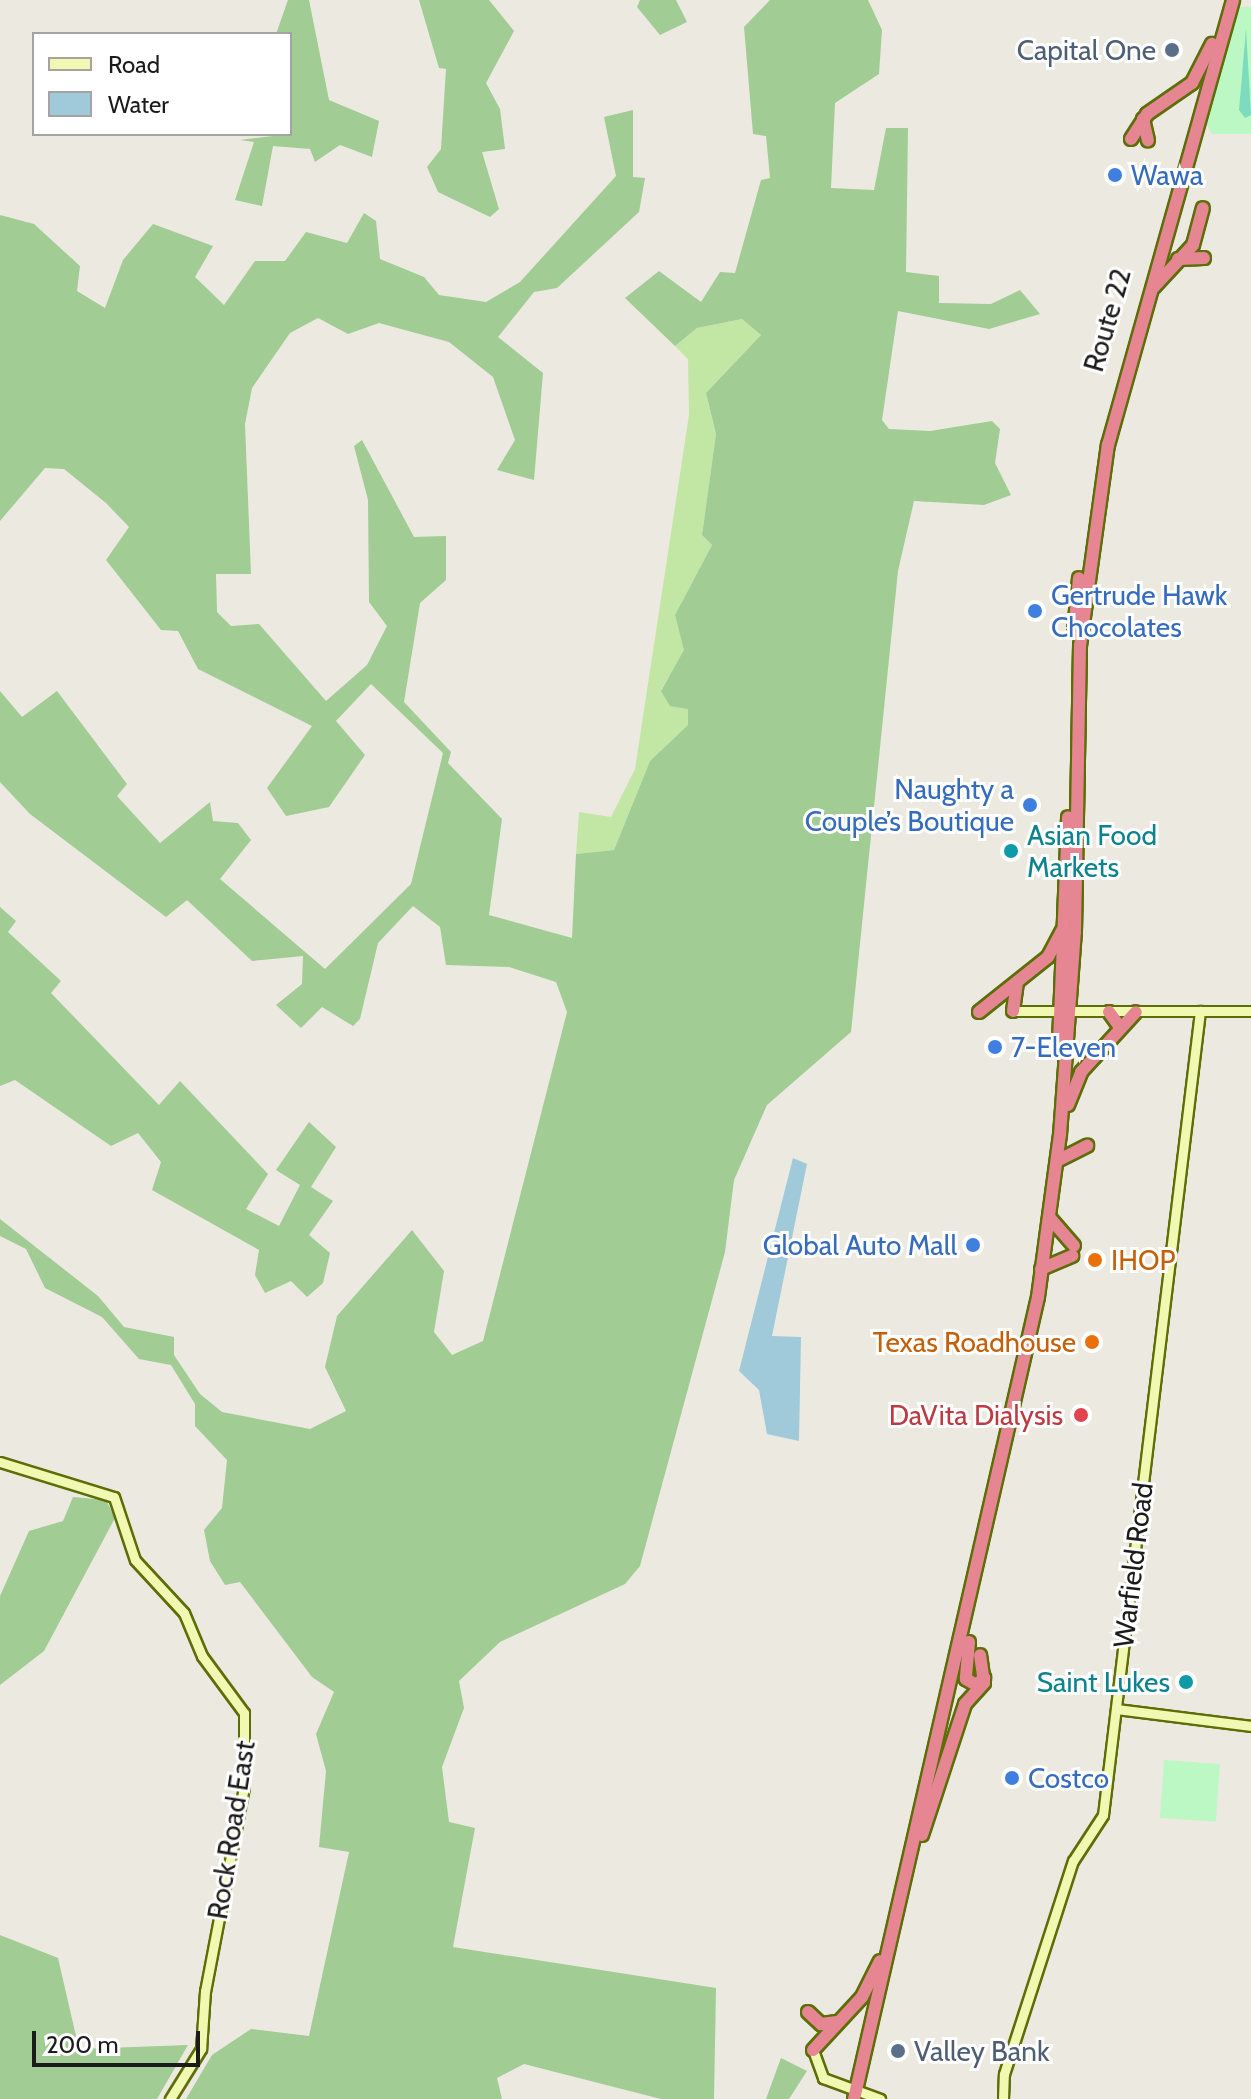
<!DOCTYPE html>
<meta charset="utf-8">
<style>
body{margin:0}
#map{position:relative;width:1251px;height:2099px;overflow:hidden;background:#ece9e0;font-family:Cabin,sans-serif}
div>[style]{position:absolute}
.grass>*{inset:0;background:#c2e7a5}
.forest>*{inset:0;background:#a1cc94}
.park>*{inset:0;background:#bbf8c3;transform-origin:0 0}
.pitch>*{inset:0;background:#7ddcbd}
.water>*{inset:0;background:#a0cada}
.roads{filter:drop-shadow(2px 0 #5c6e05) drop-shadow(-2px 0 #5c6e05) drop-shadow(0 2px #5c6e05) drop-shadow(0 -2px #5c6e05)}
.secondary>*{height:9px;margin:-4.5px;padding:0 4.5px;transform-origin:4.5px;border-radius:4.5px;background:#f1f8b2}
.highway>*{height:12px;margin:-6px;padding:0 6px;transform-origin:6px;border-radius:6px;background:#e58692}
.dots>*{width:22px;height:22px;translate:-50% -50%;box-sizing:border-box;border:4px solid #fff;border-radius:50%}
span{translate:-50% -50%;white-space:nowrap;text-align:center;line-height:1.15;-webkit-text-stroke:6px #fff;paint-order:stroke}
.service-label{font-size:28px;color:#4e5e75}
.right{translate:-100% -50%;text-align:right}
.left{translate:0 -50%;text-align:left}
.shop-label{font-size:28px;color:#366cbe}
.street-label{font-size:28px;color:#1b1b1b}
.culture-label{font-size:28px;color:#0d838f}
.food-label{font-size:28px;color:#c56008}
.health-label{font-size:28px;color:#be3a42}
.legend{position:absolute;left:32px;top:32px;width:260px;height:104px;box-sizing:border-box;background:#fff;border:2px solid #a4a4a4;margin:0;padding:10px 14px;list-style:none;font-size:24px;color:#1b1b1b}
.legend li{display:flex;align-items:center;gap:16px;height:40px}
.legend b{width:40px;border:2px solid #a4a4a4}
.scale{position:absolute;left:32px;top:2031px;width:168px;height:36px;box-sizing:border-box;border:4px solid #1b1b1b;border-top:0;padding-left:10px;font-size:24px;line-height:28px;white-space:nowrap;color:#1b1b1b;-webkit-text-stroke:6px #fff;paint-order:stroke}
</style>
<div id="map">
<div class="grass">
<div style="clip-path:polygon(742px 319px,761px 335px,706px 393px,716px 434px,702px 535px,712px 545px,675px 615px,685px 650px,661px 690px,688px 709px,688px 725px,650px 761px,614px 850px,576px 854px,579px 812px,611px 817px,635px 769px,689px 415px,688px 359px,675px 346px,697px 328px)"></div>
</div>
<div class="forest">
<div style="clip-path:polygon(288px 0,309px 0,329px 100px,379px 121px,372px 157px,340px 145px,315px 162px,310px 149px,273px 146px,262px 206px,235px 200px,254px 142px,240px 140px,290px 134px,290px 34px,276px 34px)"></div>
<div style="clip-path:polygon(419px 0,489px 0,514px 31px,486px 83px,500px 109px,505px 149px,482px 152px,499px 209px,490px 217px,438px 192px,427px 167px,441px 149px,446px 69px,439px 68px)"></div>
<div style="clip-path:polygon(640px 0,676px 0,687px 22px,660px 35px,637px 7px)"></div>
<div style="clip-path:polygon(770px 0,868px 0,882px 30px,879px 74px,835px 103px,831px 188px,874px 190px,886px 128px,908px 128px,906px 272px,939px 276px,939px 303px,991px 304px,1020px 290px,1040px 314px,989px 329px,898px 311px,882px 420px,889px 429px,930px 431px,992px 421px,1000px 429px,995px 463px,1011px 495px,984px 505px,914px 501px,898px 571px,851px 1032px,767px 1105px,734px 1180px,725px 1252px,640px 1566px,625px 1584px,500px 1642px,459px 1681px,464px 1708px,442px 1767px,449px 1822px,475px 1828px,453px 1947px,716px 1988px,714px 2099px,661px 2099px,524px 2064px,497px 2078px,502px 2099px,186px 2099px,212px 2055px,251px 2029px,309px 2036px,349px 1852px,319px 1847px,326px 1771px,316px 1734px,334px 1692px,312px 1677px,240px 1582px,225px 1585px,210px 1561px,204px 1530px,222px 1508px,227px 1460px,195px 1426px,195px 1404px,171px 1365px,139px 1359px,102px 1317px,45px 1288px,26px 1249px,0 1236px,0 1219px,98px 1296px,124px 1327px,174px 1337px,174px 1355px,200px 1394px,222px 1412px,310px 1429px,346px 1411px,325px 1367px,337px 1316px,412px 1230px,444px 1271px,434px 1332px,452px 1355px,483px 1341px,567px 1012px,556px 982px,509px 967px,446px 965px,440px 927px,413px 906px,378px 943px,360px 1019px,353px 1026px,322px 1007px,301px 1028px,276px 1005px,302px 984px,303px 956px,252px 961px,187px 900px,166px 917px,30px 814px,0 782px,0 691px,22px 717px,57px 691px,127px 784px,117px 796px,160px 843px,210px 802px,213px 821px,238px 823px,251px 840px,220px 879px,325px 969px,411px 884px,443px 753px,371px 684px,336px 721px,365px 755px,329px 807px,286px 816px,267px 788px,312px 726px,198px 669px,178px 631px,161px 630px,106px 560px,129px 527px,106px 503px,64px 469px,45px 468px,0 521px,0 215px,34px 224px,80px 266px,77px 291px,105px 308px,123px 260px,153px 224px,213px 246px,195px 277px,224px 305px,255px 261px,285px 261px,306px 232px,347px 243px,364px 213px,376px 221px,380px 259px,424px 277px,439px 295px,486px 302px,520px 282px,616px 176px,604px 117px,633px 110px,633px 177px,645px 178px,639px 212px,557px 288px,534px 292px,498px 337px,543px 373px,534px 480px,497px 470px,515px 440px,493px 377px,449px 342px,379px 323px,348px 334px,318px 318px,290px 333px,252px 388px,245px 424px,251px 574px,216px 574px,217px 612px,231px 626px,259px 624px,326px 701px,367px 665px,387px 626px,369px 602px,368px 500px,354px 446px,362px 440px,414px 537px,446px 536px,446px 580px,420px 603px,404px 702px,451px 752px,448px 763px,502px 819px,489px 915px,572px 938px,576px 854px,614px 850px,650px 761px,688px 725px,688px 709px,670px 706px,661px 691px,684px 650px,675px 615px,712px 545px,702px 535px,716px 434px,706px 393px,761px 335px,742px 319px,697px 328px,675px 346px,625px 298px,659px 271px,701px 302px,720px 272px,735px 273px,761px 180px,770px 178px,766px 136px,753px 134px,744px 27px)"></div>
<div style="clip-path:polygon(0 907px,16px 921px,8px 932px,61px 981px,51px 993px,159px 1105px,180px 1081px,268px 1174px,246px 1209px,279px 1226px,300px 1185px,276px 1170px,309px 1122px,336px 1147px,311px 1187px,333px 1201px,309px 1235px,330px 1253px,323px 1283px,307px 1297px,291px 1281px,265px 1293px,255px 1275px,259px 1250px,152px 1190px,161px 1162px,138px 1133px,111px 1146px,15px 1080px,0 1086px)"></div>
<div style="clip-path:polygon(73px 1497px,106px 1500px,115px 1518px,44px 1651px,0 1685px,0 1596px,29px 1531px,63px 1521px)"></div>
<div style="clip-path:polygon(0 1935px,58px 1958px,79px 2049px,188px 2045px,157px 2099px,0 2099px)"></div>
<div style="clip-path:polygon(781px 2058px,807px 2071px,789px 2099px,766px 2099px)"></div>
</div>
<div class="park">
<div style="clip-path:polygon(1239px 7px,1251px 7px,1251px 134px,1212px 134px,1205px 121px)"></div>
<div style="left:1164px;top:1760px;width:56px;height:58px;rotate:4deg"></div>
</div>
<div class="pitch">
<div style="clip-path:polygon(1246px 29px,1251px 115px,1245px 118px,1239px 110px)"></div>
</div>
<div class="water">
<div style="clip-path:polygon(793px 1158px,807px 1164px,772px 1336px,801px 1337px,799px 1441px,767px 1434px,759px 1390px,739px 1371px)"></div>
</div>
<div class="roads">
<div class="secondary">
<div style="left:1013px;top:1011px;width:238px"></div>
<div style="left:0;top:1462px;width:119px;rotate:17.1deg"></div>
<div style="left:114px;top:1497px;width:66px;rotate:71.6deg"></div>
<div style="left:135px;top:1560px;width:72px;rotate:47.2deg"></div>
<div style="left:184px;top:1613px;width:47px;rotate:67.3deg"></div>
<div style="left:202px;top:1656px;width:71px;rotate:53.6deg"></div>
<div style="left:244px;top:1713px;width:74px;rotate:90deg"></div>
<div style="left:244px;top:1787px;width:208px;rotate:100.8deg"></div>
<div style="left:205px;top:1991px;width:58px;rotate:93.9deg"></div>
<div style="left:201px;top:2049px;width:59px;rotate:121.8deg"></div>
<div style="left:1117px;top:1709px;width:135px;rotate:7.2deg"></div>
<div style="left:813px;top:2050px;width:30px;rotate:70deg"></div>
<div style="left:823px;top:2078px;width:61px;rotate:20.2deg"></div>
<div style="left:1003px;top:2099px;width:25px;rotate:-88deg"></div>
<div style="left:1004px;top:2074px;width:224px;rotate:-72.1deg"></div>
<div style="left:1073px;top:1861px;width:55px;rotate:-56.9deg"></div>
<div style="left:1103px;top:1815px;width:810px;rotate:-83.12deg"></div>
</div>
<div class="highway">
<div style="left:1143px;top:119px;width:22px;rotate:77deg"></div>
<div style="left:1131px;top:139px;width:30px;rotate:-57deg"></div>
<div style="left:1147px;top:114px;width:55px;rotate:-34.6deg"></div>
<div style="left:1192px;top:83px;width:44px;rotate:-62.9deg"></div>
<div style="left:1178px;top:259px;width:26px;rotate:-2deg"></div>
<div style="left:1154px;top:287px;width:57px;rotate:-47.1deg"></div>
<div style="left:1193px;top:245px;width:38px;rotate:-75deg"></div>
<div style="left:1074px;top:631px;width:53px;rotate:-84.6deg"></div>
<div style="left:1013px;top:1011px;width:27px;rotate:-82deg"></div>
<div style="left:979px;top:1012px;width:88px;rotate:-38.6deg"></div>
<div style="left:1048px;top:957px;width:30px;rotate:-62deg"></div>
<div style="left:1109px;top:1012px;width:19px;rotate:54deg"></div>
<div style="left:1059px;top:1042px;width:225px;rotate:-87.7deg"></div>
<div style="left:1068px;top:1105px;width:35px;rotate:-68deg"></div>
<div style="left:1081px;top:1072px;width:81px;rotate:-47.5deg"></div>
<div style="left:1057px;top:1161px;width:34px;rotate:-27deg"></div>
<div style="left:1049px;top:1217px;width:38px;rotate:49deg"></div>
<div style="left:1041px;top:1269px;width:34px;rotate:-23deg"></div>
<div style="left:969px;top:1642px;width:37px;rotate:95deg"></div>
<div style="left:966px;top:1679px;width:12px;rotate:31deg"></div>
<div style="left:976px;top:1685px;width:11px;rotate:-41deg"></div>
<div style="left:922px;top:1835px;width:138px;rotate:-71.8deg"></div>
<div style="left:965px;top:1704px;width:28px;rotate:-48deg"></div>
<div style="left:984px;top:1683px;width:28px;rotate:-98deg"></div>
<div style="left:808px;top:2012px;width:18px;rotate:43deg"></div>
<div style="left:821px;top:2024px;width:16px;rotate:-7deg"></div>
<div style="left:813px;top:2050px;width:72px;rotate:-47.2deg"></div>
<div style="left:862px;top:1997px;width:40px;rotate:-63.4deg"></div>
<div style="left:854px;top:2099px;width:823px;rotate:-77.08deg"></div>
<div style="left:1038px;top:1297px;width:163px;rotate:-82.3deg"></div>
<div style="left:1060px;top:1135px;width:204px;rotate:-85.8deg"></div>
<div style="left:1075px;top:932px;width:286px;rotate:-89deg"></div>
<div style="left:1080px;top:646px;width:203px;rotate:-82.1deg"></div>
<div style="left:1108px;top:445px;width:462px;rotate:-74.3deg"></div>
</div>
</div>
<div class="dots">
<div style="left:1172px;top:50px;background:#5c6f8a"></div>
<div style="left:1115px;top:175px;background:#3f7fe0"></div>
<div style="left:1035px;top:611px;background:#3f7fe0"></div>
<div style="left:1030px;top:805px;background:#3f7fe0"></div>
<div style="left:1011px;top:851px;background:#0f9aa8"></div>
<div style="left:995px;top:1047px;background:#3f7fe0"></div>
<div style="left:973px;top:1245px;background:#3f7fe0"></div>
<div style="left:1095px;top:1260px;background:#e8710a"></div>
<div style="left:1092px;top:1342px;background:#e8710a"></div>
<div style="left:1081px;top:1415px;background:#e0444e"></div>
<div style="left:1186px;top:1682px;background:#0f9aa8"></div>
<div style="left:1012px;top:1778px;background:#3f7fe0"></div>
<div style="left:898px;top:2051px;background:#5c6f8a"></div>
</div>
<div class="service-label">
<span class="right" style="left:1156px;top:50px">Capital One</span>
<span class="left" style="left:914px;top:2051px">Valley Bank</span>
</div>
<div class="shop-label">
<span class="left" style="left:1131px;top:175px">Wawa</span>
<span class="left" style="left:1051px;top:611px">Gertrude Hawk<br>Chocolates</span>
<span class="right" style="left:1014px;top:805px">Naughty a<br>Couple’s Boutique</span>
<span class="left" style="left:1011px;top:1047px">7-Eleven</span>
<span class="right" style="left:957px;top:1245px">Global Auto Mall</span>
<span class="left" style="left:1028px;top:1778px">Costco</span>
</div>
<div class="street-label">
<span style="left:1107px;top:320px;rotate:-74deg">Route 22</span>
<span style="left:1133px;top:1565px;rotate:-83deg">Warfield Road</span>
<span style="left:231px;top:1830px;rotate:-81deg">Rock Road East</span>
</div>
<div class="culture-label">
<span class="left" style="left:1027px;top:851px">Asian Food<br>Markets</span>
<span class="right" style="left:1170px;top:1682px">Saint Lukes</span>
</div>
<div class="food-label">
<span class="left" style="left:1111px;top:1260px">IHOP</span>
<span class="right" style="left:1076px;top:1342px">Texas Roadhouse</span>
</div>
<div class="health-label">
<span class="right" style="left:1063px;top:1415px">DaVita Dialysis</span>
</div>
<ul class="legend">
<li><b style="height:10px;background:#f1f8b2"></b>Road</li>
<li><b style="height:22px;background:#a0cada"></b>Water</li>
</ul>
<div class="scale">200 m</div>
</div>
